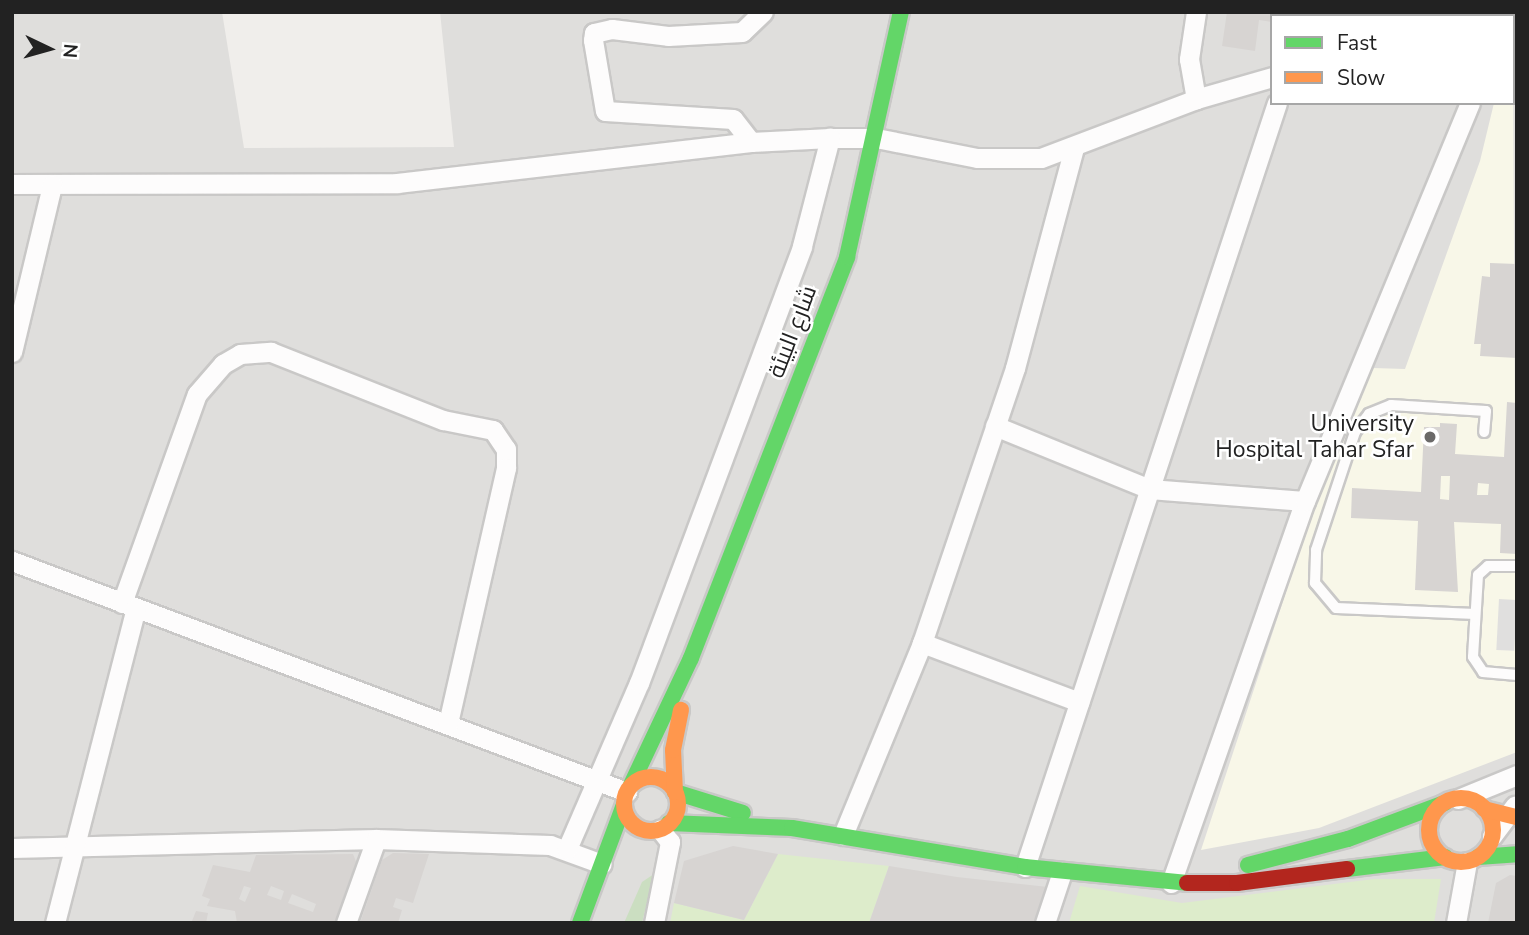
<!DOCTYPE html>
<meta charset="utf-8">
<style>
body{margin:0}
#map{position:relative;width:1529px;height:935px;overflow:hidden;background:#f0eeeb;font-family:"Nunito Sans",Cairo,sans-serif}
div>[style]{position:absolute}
.residential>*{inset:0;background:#dfdedc}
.education>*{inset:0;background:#f8f7e8}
.grass>*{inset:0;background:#ddeccb}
.forest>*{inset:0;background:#cbdec1}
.parking>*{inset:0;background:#e0dfde;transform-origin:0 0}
.building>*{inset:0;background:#d7d4d2}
.roads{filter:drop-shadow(2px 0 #c9c8c7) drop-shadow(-2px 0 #c9c8c7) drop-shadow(0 2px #c9c8c7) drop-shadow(0 -2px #c9c8c7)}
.lane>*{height:10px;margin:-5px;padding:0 5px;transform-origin:5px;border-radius:5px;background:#fdfcfc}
.street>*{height:19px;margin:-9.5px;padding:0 9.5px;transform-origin:9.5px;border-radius:9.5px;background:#fdfcfc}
.fast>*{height:16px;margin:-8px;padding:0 8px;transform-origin:8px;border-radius:8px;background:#63d668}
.slow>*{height:16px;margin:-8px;padding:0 8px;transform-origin:8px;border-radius:8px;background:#ff974d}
.slow>.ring{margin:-8px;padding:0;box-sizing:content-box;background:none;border:16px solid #ff974d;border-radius:50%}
.jam>*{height:16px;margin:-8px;padding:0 8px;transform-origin:8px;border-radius:8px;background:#b3261e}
.dots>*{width:19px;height:19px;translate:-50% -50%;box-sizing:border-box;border:4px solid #fff;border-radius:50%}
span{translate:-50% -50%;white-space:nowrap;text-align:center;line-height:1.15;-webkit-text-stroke:5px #fff;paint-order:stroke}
.street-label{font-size:23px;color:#222}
.poi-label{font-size:23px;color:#222}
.right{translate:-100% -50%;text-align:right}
.frame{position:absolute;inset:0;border:14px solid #222;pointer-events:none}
.legend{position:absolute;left:1270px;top:14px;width:245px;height:91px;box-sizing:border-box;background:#fff;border:2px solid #a7a7a7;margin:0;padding:9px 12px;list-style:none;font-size:21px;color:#222}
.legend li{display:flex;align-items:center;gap:14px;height:35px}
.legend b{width:35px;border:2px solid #a7a7a7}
.north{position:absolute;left:14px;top:14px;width:70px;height:70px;-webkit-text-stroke:5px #fff;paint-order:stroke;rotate:95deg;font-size:19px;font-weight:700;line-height:28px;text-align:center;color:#222}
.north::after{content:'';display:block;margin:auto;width:24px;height:32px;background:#222;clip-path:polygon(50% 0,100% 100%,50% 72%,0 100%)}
</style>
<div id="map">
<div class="residential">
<div style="clip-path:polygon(evenodd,12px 12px,222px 12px,244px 148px,454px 147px,440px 12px,1517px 12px,1517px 923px,12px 923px,12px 12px,1272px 16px,1513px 16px,1513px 103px,1272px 103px,1272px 16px)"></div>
</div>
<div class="education">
<div style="clip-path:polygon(1513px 78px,1517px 752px,1319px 828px,1201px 850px,1315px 504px,1373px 368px,1405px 369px,1480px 161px,1494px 103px,1513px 103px)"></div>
</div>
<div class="grass">
<div style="clip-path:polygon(778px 854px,889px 866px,869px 923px,670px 923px,674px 903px,744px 920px)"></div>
<div style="clip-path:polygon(1374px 879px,1441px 879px,1434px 923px,1069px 923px,1080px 886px,1182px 903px)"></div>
</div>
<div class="forest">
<div style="clip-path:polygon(654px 874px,642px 923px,624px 923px,642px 882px)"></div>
</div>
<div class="parking">
<div style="left:1499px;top:599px;width:18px;height:51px;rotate:3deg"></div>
</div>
<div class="building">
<div style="clip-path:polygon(1227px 12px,1244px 14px,1297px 12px,1272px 16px,1272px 22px,1259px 20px,1255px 51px,1222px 46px)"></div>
<div style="clip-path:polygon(1325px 12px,1416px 12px,1324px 16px)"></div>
<div style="clip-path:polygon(1490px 263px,1517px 264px,1517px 358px,1480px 356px,1481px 344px,1474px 344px,1482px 276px,1490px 277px)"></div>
<div style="clip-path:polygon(evenodd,1507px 402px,1517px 403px,1517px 554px,1500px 553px,1501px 524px,1454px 522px,1458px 592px,1415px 590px,1418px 521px,1351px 518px,1352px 488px,1421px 492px,1424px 427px,1440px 427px,1440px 423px,1457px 424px,1455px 454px,1504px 457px,1507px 402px,1441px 476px,1450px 476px,1449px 500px,1440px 499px,1441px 476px,1507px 402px,1478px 483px,1489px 484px,1488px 495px,1477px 495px,1478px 483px)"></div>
<div style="clip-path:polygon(733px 846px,778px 854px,744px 920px,674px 903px,684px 861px)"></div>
<div style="clip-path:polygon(393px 853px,429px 854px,413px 903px,396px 898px,393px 907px,402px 910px,398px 923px,360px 923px,382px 860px)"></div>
<div style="clip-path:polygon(evenodd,353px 854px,357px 864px,336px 923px,237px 923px,235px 911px,207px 906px,210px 899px,202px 896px,213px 865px,250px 872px,256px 855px,353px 854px,244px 886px,251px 888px,245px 902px,239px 899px,244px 886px,353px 854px,271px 886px,284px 891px,281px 900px,267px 895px,271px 886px,353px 854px,292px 894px,316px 904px,313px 912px,288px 903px,292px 894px)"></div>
<div style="clip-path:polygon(889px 866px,957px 877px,1048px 887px,1035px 923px,869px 923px)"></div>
<div style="clip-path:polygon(1510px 875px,1517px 876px,1517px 923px,1488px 923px,1496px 883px)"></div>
<div style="clip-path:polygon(196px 911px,208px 913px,206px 923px,192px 921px)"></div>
</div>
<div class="roads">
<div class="lane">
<div style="left:1517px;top:566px;width:29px;rotate:180deg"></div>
<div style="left:1488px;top:566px;width:13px;rotate:138deg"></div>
<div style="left:1478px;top:575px;width:82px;rotate:93.5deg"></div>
<div style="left:1473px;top:657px;width:18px;rotate:56deg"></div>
<div style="left:1483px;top:672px;width:34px;rotate:5deg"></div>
<div style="left:1475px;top:614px;width:139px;rotate:-177.5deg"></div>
<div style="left:1336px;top:608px;width:33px;rotate:-130deg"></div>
<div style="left:1315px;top:583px;width:33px;rotate:-88deg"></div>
<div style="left:1316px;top:550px;width:124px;rotate:-71.7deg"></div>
<div style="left:1355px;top:432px;width:23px;rotate:-52deg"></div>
<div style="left:1369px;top:414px;width:24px;rotate:-22deg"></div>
<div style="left:1391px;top:405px;width:95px;rotate:3.6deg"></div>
<div style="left:1486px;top:411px;width:21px;rotate:95deg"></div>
</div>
<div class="street">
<div style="left:1196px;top:12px;width:48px;rotate:98.5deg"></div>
<div style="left:1189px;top:59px;width:41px;rotate:80.1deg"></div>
<div style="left:1513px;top:16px;width:4px;rotate:-14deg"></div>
<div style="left:751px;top:142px;width:29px;rotate:-128deg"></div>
<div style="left:733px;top:119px;width:128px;rotate:-176.4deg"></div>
<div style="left:605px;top:111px;width:72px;rotate:-99.6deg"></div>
<div style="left:593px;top:40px;width:7px;rotate:-82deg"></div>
<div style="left:594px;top:33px;width:18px;rotate:-13deg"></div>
<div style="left:612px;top:29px;width:56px;rotate:7.1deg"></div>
<div style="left:668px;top:36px;width:74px;rotate:-3.1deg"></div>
<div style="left:742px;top:32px;width:29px;rotate:-44deg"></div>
<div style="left:12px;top:184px;width:385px;rotate:-0.1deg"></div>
<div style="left:397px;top:183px;width:356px;rotate:-6.6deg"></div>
<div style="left:751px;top:142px;width:79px;rotate:-2.9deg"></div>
<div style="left:830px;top:138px;width:46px"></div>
<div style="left:876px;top:138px;width:103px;rotate:11.2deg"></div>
<div style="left:977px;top:158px;width:64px"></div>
<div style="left:1041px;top:158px;width:166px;rotate:-20.8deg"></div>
<div style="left:1196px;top:99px;width:79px;rotate:-16.1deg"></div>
<div style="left:12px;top:352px;width:172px;rotate:-76.5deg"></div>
<div style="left:995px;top:426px;width:166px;rotate:22.2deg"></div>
<div style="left:1149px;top:489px;width:156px;rotate:4.4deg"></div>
<div style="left:12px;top:561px;width:657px;rotate:20.59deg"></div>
<div style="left:122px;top:603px;width:222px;rotate:-70.3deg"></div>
<div style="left:197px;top:394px;width:40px;rotate:-49deg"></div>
<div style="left:223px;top:364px;width:20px;rotate:-30deg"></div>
<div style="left:240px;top:354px;width:31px;rotate:-4deg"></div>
<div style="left:271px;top:352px;width:185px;rotate:21.6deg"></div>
<div style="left:443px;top:420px;width:51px;rotate:11.3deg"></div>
<div style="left:493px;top:430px;width:23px;rotate:56deg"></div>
<div style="left:506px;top:449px;width:19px;rotate:90deg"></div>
<div style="left:506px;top:468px;width:262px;rotate:102.8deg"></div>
<div style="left:922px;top:643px;width:168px;rotate:20.6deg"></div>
<div style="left:1458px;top:799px;width:64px;rotate:-22.1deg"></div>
<div style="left:843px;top:835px;width:208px;rotate:-67.6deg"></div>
<div style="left:922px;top:643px;width:290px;rotate:-71.3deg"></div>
<div style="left:1015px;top:368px;width:228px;rotate:-75deg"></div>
<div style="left:1492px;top:836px;width:38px;rotate:-53deg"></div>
<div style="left:12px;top:848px;width:364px;rotate:-1.4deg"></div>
<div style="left:376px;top:839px;width:174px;rotate:2deg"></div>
<div style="left:550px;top:845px;width:55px;rotate:20.1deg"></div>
<div style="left:567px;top:849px;width:181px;rotate:-66.6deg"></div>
<div style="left:639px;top:683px;width:466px;rotate:-69.5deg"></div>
<div style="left:802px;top:246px;width:112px;rotate:-75.5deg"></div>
<div style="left:1025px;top:867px;width:804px;rotate:-71.75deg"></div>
<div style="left:1171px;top:883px;width:405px;rotate:-70.7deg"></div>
<div style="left:1305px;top:501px;width:431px;rotate:-67.5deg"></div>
<div style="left:55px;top:923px;width:325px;rotate:-75.6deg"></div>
<div style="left:346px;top:923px;width:89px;rotate:-70.3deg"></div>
<div style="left:654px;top:923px;width:83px;rotate:-78.8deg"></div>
<div style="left:670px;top:842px;width:16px;rotate:-128deg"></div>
<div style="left:1045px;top:923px;width:54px;rotate:-71.6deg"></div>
<div style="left:1456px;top:923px;width:62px;rotate:-79.8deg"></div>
</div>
<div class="fast">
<div style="left:631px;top:785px;width:140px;rotate:-64.7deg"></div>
<div style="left:691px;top:658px;width:430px;rotate:-68.7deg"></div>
<div style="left:847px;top:257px;width:251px;rotate:-77.6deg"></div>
<div style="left:675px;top:792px;width:71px;rotate:17.2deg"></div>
<div style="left:669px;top:823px;width:123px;rotate:2.3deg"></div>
<div style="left:792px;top:828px;width:236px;rotate:9.5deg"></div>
<div style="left:1025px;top:867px;width:163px;rotate:5.6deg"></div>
<div style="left:1478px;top:857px;width:39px;rotate:-4deg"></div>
<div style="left:1248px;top:865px;width:103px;rotate:-14.6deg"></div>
<div style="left:1348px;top:839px;width:103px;rotate:-20.4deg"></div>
<div style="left:1347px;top:869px;width:99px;rotate:-7deg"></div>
<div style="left:580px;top:923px;width:126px;rotate:-69.6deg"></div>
</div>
<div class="slow">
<div class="ring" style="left:624px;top:777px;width:38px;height:38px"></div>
<div style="left:675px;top:792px;width:42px;rotate:-92.7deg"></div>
<div style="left:673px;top:750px;width:41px;rotate:-78.7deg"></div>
<div class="ring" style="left:1429px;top:798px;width:48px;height:48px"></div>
<div style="left:1484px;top:809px;width:34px;rotate:14deg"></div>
</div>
<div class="jam">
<div style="left:1187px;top:883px;width:50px"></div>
<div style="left:1237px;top:883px;width:111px;rotate:-7.3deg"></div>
</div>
</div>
<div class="dots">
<div style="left:1430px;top:437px;background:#6a6968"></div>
</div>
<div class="street-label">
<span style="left:793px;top:332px;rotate:-69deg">شارع البيئة</span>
</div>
<div class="poi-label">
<span class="right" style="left:1414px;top:437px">University<br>Hospital Tahar Sfar</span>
</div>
<div class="frame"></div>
<ul class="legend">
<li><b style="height:9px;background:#63d668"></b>Fast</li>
<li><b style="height:9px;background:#ff974d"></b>Slow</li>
</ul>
<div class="north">N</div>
</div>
